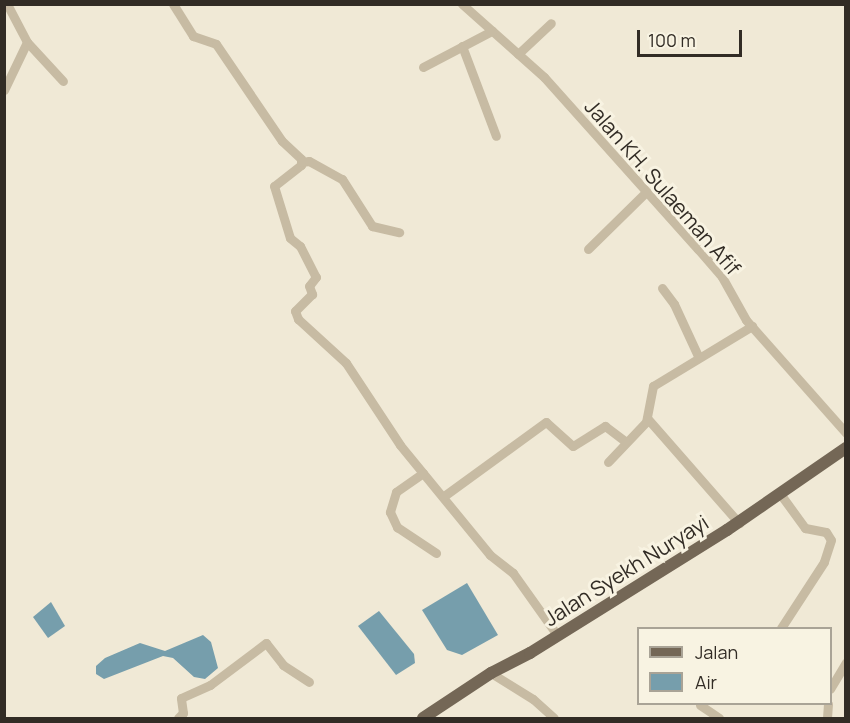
<!DOCTYPE html>
<style>
body{margin:0}
#map{position:relative;width:850px;height:723px;overflow:hidden;background:#f0e9d6;font-family:Manrope,sans-serif}
div>[style]{position:absolute}
.water>*{inset:0;background:#769eac}
.minor>*{height:9px;margin:-4.5px;padding:0 4.5px;transform-origin:4.5px;border-radius:4.5px;background:#c7bba3}
.major>*{height:12px;margin:-6px;padding:0 6px;transform-origin:6px;border-radius:6px;background:#746756}
span{translate:-50% -50%;white-space:nowrap;text-align:center;line-height:1.15;-webkit-text-stroke:6px #f8f3e2;paint-order:stroke}
.street-label{font-size:21px;color:#322c25}
.frame{position:absolute;inset:0;border:6px solid #322c25;pointer-events:none}
.legend{position:absolute;left:637px;top:627px;width:195px;height:78px;box-sizing:border-box;background:#f8f3e2;border:2px solid #a9a396;margin:0;padding:8px 10px;list-style:none;font-size:18px;color:#322c25}
.legend li{display:flex;align-items:center;gap:12px;height:30px}
.legend b{width:30px;border:2px solid #a9a396}
.scale{position:absolute;left:637px;top:30px;width:105px;height:27px;box-sizing:border-box;border:3px solid #322c25;border-top:0;padding-left:8px;font-size:18px;line-height:21px;white-space:nowrap;color:#322c25;-webkit-text-stroke:4px #f8f3e2;paint-order:stroke}
</style>
<div id="map">
<div class="water">
<div style="clip-path:polygon(467px 583px,498px 635px,462px 655px,447px 650px,422px 610px)"></div>
<div style="clip-path:polygon(51px 602px,65px 626px,48px 638px,33px 617px)"></div>
<div style="clip-path:polygon(379px 611px,414px 654px,415px 663px,396px 675px,358px 626px)"></div>
<div style="clip-path:polygon(203px 635px,211px 642px,218px 668px,205px 679px,194px 677px,173px 658px,163px 656px,104px 679px,96px 674px,96px 666px,105px 658px,140px 643px,165px 651px)"></div>
</div>
<div class="minor">
<div style="left:173px;top:4px;width:38px;rotate:58deg"></div>
<div style="left:193px;top:36px;width:24px;rotate:19deg"></div>
<div style="left:216px;top:44px;width:117px;rotate:55.8deg"></div>
<div style="left:282px;top:141px;width:26px;rotate:43deg"></div>
<div style="left:301px;top:159px;width:6px;rotate:90deg"></div>
<div style="left:301px;top:165px;width:34px;rotate:142deg"></div>
<div style="left:274px;top:186px;width:54px;rotate:72.9deg"></div>
<div style="left:290px;top:238px;width:13px;rotate:39deg"></div>
<div style="left:300px;top:246px;width:35px;rotate:63deg"></div>
<div style="left:316px;top:277px;width:11px;rotate:128deg"></div>
<div style="left:309px;top:286px;width:9px;rotate:69deg"></div>
<div style="left:312px;top:294px;width:24px;rotate:135deg"></div>
<div style="left:295px;top:311px;width:9px;rotate:69deg"></div>
<div style="left:298px;top:319px;width:65px;rotate:42.5deg"></div>
<div style="left:346px;top:363px;width:98px;rotate:56.6deg"></div>
<div style="left:400px;top:445px;width:142px;rotate:50.7deg"></div>
<div style="left:490px;top:555px;width:29px;rotate:38deg"></div>
<div style="left:513px;top:573px;width:76px;rotate:54.6deg"></div>
<div style="left:462px;top:4px;width:110px;rotate:41.7deg"></div>
<div style="left:544px;top:77px;width:231px;rotate:48.2deg"></div>
<div style="left:698px;top:249px;width:37px;rotate:49deg"></div>
<div style="left:722px;top:277px;width:49px;rotate:60.8deg"></div>
<div style="left:746px;top:320px;width:151px;rotate:48.5deg"></div>
<div style="left:27px;top:42px;width:53px;rotate:47.3deg"></div>
<div style="left:462px;top:46px;width:96px;rotate:69.3deg"></div>
<div style="left:518px;top:54px;width:45px;rotate:-43.2deg"></div>
<div style="left:423px;top:67px;width:78px;rotate:-27.6deg"></div>
<div style="left:4px;top:90px;width:53px;rotate:-64.4deg"></div>
<div style="left:27px;top:42px;width:43px;rotate:-117.8deg"></div>
<div style="left:302px;top:162px;width:7px;rotate:-8deg"></div>
<div style="left:309px;top:161px;width:38px;rotate:29deg"></div>
<div style="left:342px;top:179px;width:56px;rotate:57.4deg"></div>
<div style="left:372px;top:226px;width:28px;rotate:13deg"></div>
<div style="left:588px;top:249px;width:81px;rotate:-44.5deg"></div>
<div style="left:662px;top:288px;width:20px;rotate:53deg"></div>
<div style="left:674px;top:304px;width:57px;rotate:65.2deg"></div>
<div style="left:647px;top:418px;width:140px;rotate:48.8deg"></div>
<div style="left:608px;top:462px;width:55px;rotate:-46.5deg"></div>
<div style="left:646px;top:422px;width:37px;rotate:-79deg"></div>
<div style="left:653px;top:386px;width:116px;rotate:-31.2deg"></div>
<div style="left:423px;top:473px;width:33px;rotate:145deg"></div>
<div style="left:396px;top:492px;width:21px;rotate:107deg"></div>
<div style="left:390px;top:512px;width:17px;rotate:65deg"></div>
<div style="left:397px;top:527px;width:47px;rotate:33.7deg"></div>
<div style="left:781px;top:495px;width:41px;rotate:54deg"></div>
<div style="left:805px;top:528px;width:21px;rotate:11deg"></div>
<div style="left:826px;top:532px;width:9px;rotate:58deg"></div>
<div style="left:831px;top:540px;width:23px;rotate:108deg"></div>
<div style="left:824px;top:562px;width:79px;rotate:123.1deg"></div>
<div style="left:444px;top:496px;width:126px;rotate:-36deg"></div>
<div style="left:546px;top:422px;width:36px;rotate:42deg"></div>
<div style="left:573px;top:446px;width:38px;rotate:-32deg"></div>
<div style="left:605px;top:426px;width:25px;rotate:37deg"></div>
<div style="left:491px;top:673px;width:49px;rotate:31.8deg"></div>
<div style="left:533px;top:699px;width:28px;rotate:42deg"></div>
<div style="left:830px;top:689px;width:31px;rotate:-59deg"></div>
<div style="left:700px;top:705px;width:23px;rotate:34deg"></div>
<div style="left:178px;top:718px;width:7px;rotate:-45deg"></div>
<div style="left:183px;top:713px;width:15px;rotate:-98deg"></div>
<div style="left:181px;top:698px;width:32px;rotate:-24deg"></div>
<div style="left:210px;top:685px;width:70px;rotate:-36.9deg"></div>
<div style="left:266px;top:643px;width:28px;rotate:52deg"></div>
<div style="left:283px;top:665px;width:31px;rotate:33deg"></div>
<div style="left:827px;top:718px;width:14px;rotate:-86deg"></div>
</div>
<div class="major">
<div style="left:423px;top:718px;width:82px;rotate:-33.5deg"></div>
<div style="left:491px;top:673px;width:44px;rotate:-27.1deg"></div>
<div style="left:530px;top:653px;width:232px;rotate:-32deg"></div>
<div style="left:727px;top:530px;width:145px;rotate:-34.6deg"></div>
</div>
<div class="street-label">
<span style="left:663px;top:187px;rotate:49deg">Jalan KH. Sulaeman Afif</span>
<span style="left:626px;top:570px;rotate:-32deg">Jalan Syekh Nuryayi</span>
</div>
<div class="frame"></div>
<ul class="legend">
<li><b style="height:8px;background:#746756"></b>Jalan</li>
<li><b style="height:16px;background:#769eac"></b>Air</li>
</ul>
<div class="scale">100 m</div>
</div>
